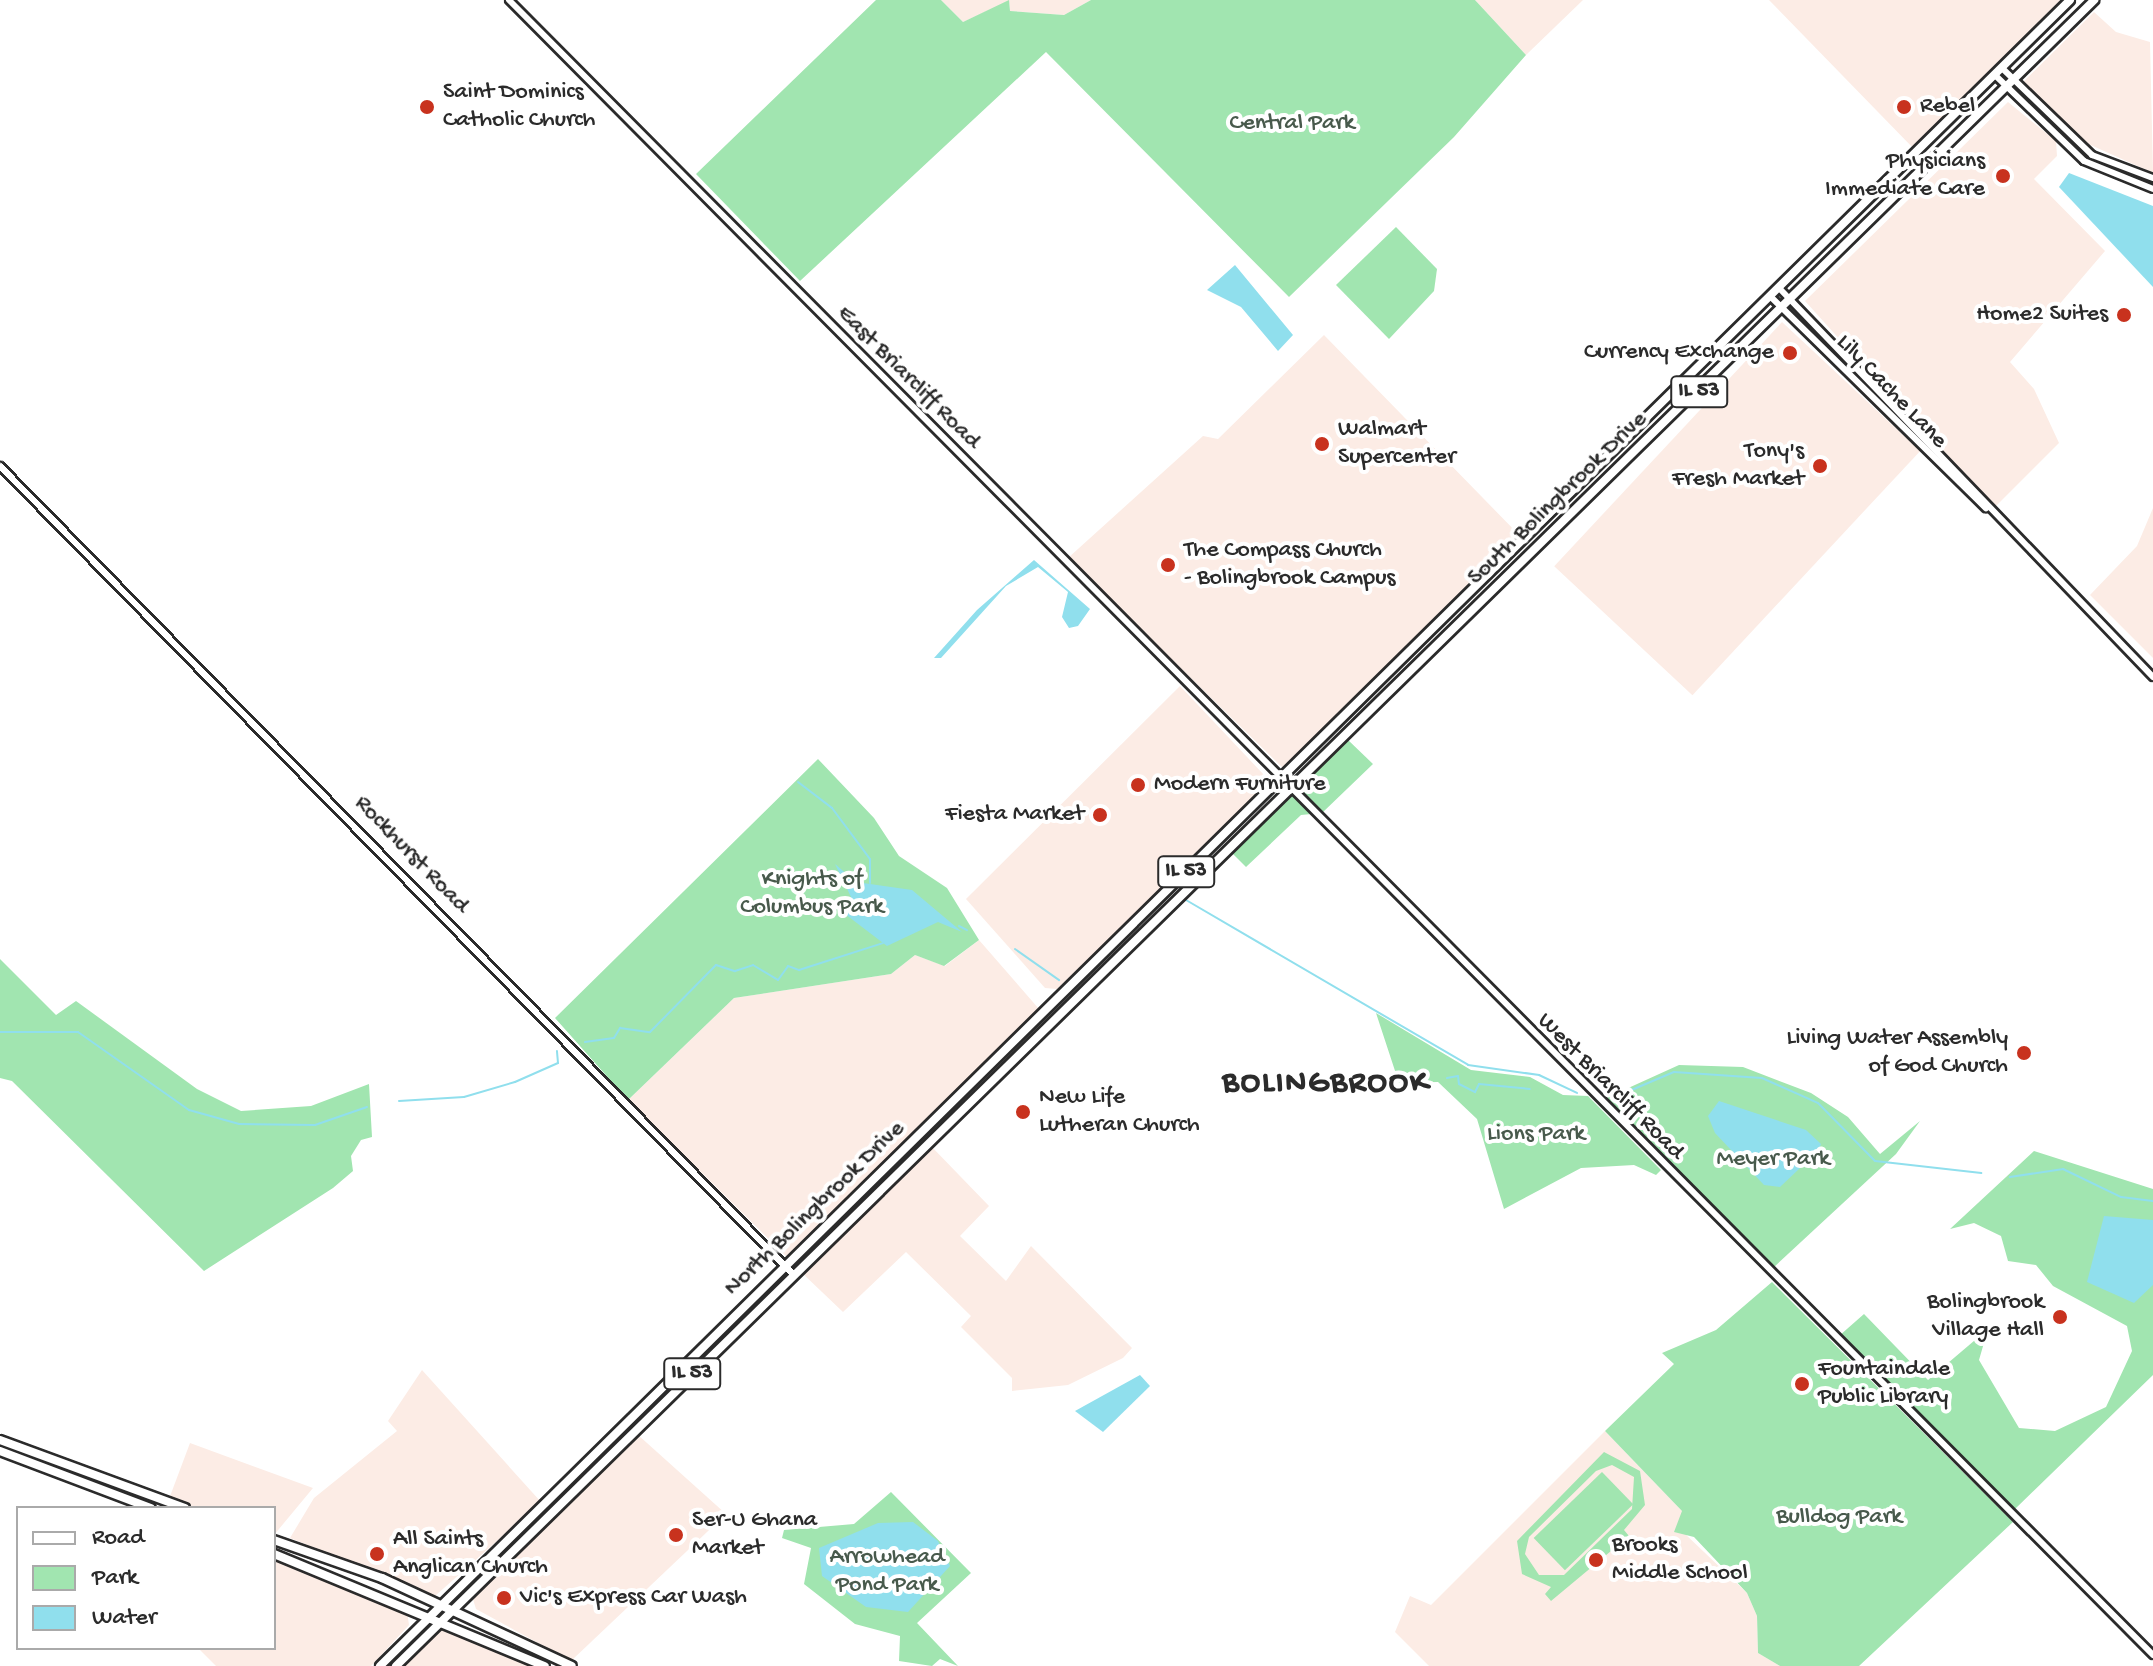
<!DOCTYPE html>
<style>
body{margin:0}
#map{position:relative;width:2153px;height:1666px;overflow:hidden;background:#fff;font-family:"Gochi Hand",sans-serif}
div>[style]{position:absolute}
.built>*{inset:0;background:#fcece5;transform-origin:0 0}
.green>*{inset:0;background:#a1e5b0;transform-origin:0 0}
.water>*{inset:0;background:#90dfed}
.stream>*{height:2px;margin:-1px;padding:0 1px;transform-origin:1px;border-radius:1px;background:#90dfed}
.roads{filter:drop-shadow(2px 0 #2b2b2b) drop-shadow(-2px 0 #2b2b2b) drop-shadow(0 2px #2b2b2b) drop-shadow(0 -2px #2b2b2b)}
.minor>*{height:6px;margin:-3px;padding:0 3px;transform-origin:3px;border-radius:3px;background:#fff}
.major>*{height:8px;margin:-4px;padding:0 4px;transform-origin:4px;border-radius:4px;background:#fff}
.dots>*{width:22px;height:22px;translate:-50% -50%;box-sizing:border-box;border:4px solid #fff;border-radius:50%}
span{translate:-50% -50%;white-space:nowrap;text-align:center;line-height:1.15;-webkit-text-stroke:8px #fff;paint-order:stroke}
.shield-label span{padding:2px 6px;background:#fff;border:2px solid;border-radius:6px;-webkit-text-stroke-width:0}
.shield-label{font-size:22px;color:#2b2b2b;font-weight:700}
.poi-label{font-size:24px;color:#2b2b2b}
.left{translate:0 -50%;text-align:left}
.right{translate:-100% -50%;text-align:right}
.park-label{font-size:24px;color:#485a4c}
.street-label{font-size:24px;color:#2b2b2b}
.district-label{font-size:32px;color:#2b2b2b;font-weight:700;letter-spacing:2px}
.legend{position:absolute;left:16px;top:1506px;width:260px;height:144px;box-sizing:border-box;background:#fff;border:2px solid #aaa;margin:0;padding:10px 14px;list-style:none;font-size:24px;color:#2b2b2b}
.legend li{display:flex;align-items:center;gap:16px;height:40px}
.legend b{width:40px;border:2px solid #aaa}
</style>
<div id="map">
<div class="built">
<div style="clip-path:polygon(941px 0,1091px 0,1064px 15px,1010px 11px,1009px 1px,963px 22px)"></div>
<div style="clip-path:polygon(1475px 0,1583px 0,1526px 55px)"></div>
<div style="clip-path:polygon(1769px 0,2061px 0,1914px 149px)"></div>
<div style="clip-path:polygon(2094px 12px,2116px 32px,2150px 42px,2153px 173px,2084px 142px,2022px 83px)"></div>
<div style="clip-path:polygon(2008px 102px,2056px 141px,2057px 156px,2034px 179px,2105px 251px,2010px 362px,2034px 389px,2059px 443px,1993px 509px,1805px 301px)"></div>
<div style="left:1782px;top:322px;width:189px;height:334px;rotate:43deg"></div>
<div style="clip-path:polygon(1324px 335px,1523px 539px,1283px 768px,1068px 558px,1203px 436px,1218px 439px)"></div>
<div style="clip-path:polygon(2153px 508px,2153px 658px,2090px 595px,2137px 546px)"></div>
<div style="clip-path:polygon(1180px 686px,1265px 776px,1266px 789px,1057px 989px,1045px 988px,966px 899px)"></div>
<div style="clip-path:polygon(979px 940px,1039px 1009px,787px 1257px,628px 1100px,734px 998px,891px 974px,915px 955px,945px 966px)"></div>
<div style="clip-path:polygon(930px 1145px,989px 1206px,960px 1236px,1006px 1281px,1031px 1246px,1132px 1348px,1123px 1358px,1068px 1385px,1012px 1391px,1012px 1378px,961px 1327px,971px 1316px,906px 1252px,843px 1312px,801px 1272px)"></div>
<div style="clip-path:polygon(422px 1370px,541px 1502px,435px 1596px,290px 1538px,314px 1498px,397px 1431px,388px 1421px)"></div>
<div style="clip-path:polygon(1605px 1431px,1683px 1512px,1682px 1531px,1747px 1593px,1757px 1616px,1758px 1653px,1780px 1666px,1429px 1666px,1395px 1632px,1410px 1596px,1431px 1605px)"></div>
<div style="clip-path:polygon(637px 1434px,726px 1514px,571px 1661px,476px 1609px,472px 1596px)"></div>
<div style="clip-path:polygon(190px 1443px,313px 1488px,274px 1535px,274px 1508px,195px 1508px,169px 1499px)"></div>
<div style="clip-path:polygon(274px 1559px,407px 1612px,409px 1625px,371px 1666px,216px 1666px,198px 1648px,274px 1648px)"></div>
<div style="clip-path:polygon(444px 1627px,500px 1649px,534px 1666px,404px 1666px)"></div>
</div>
<div class="green">
<div style="clip-path:polygon(876px 0,941px 0,963px 22px,1009px 0,1010px 11px,1064px 15px,1091px 0,1475px 0,1526px 55px,1454px 137px,1289px 297px,1046px 52px,800px 281px,696px 174px)"></div>
<div style="clip-path:polygon(1396px 227px,1437px 269px,1434px 291px,1389px 339px,1336px 285px)"></div>
<div style="clip-path:polygon(1347px 739px,1373px 764px,1322px 813px,1301px 815px,1246px 867px,1230px 851px)"></div>
<div style="clip-path:polygon(818px 759px,874px 818px,899px 856px,947px 888px,979px 940px,944px 966px,915px 955px,891px 974px,734px 998px,628px 1100px,555px 1018px)"></div>
<div style="clip-path:polygon(0 959px,56px 1015px,76px 1001px,197px 1089px,241px 1111px,311px 1106px,369px 1084px,372px 1137px,361px 1140px,351px 1156px,353px 1171px,333px 1188px,204px 1271px,12px 1081px,0 1078px)"></div>
<div style="clip-path:polygon(1376px 1013px,1471px 1070px,1530px 1077px,1563px 1095px,1588px 1096px,1661px 1170px,1656px 1175px,1634px 1165px,1581px 1168px,1504px 1209px,1477px 1119px,1438px 1082px,1399px 1083px)"></div>
<div style="clip-path:polygon(1679px 1065px,1743px 1067px,1811px 1093px,1848px 1117px,1880px 1154px,1920px 1121px,1896px 1154px,1773px 1268px,1604px 1099px)"></div>
<div style="clip-path:polygon(2034px 1151px,2153px 1189px,2153px 1375px,2015px 1509px,1839px 1336px,1864px 1314px,1928px 1380px,1988px 1329px,1979px 1360px,2019px 1428px,2055px 1431px,2106px 1407px,2132px 1351px,2127px 1326px,2053px 1286px,2036px 1265px,2008px 1261px,2001px 1236px,1974px 1223px,1950px 1229px)"></div>
<div style="clip-path:polygon(1772px 1282px,2013px 1522px,1859px 1666px,1780px 1666px,1758px 1653px,1757px 1616px,1747px 1593px,1694px 1537px,1674px 1532px,1682px 1511px,1605px 1431px,1674px 1364px,1662px 1353px,1716px 1330px)"></div>
<div style="clip-path:polygon(evenodd,1604px 1452px,1640px 1471px,1645px 1505px,1624px 1530px,1629px 1536px,1551px 1601px,1545px 1594px,1551px 1587px,1522px 1574px,1517px 1541px,1604px 1452px,1612px 1465px,1634px 1477px,1632px 1509px,1564px 1575px,1539px 1575px,1525px 1554px,1529px 1537px,1596px 1471px,1612px 1465px)"></div>
<div style="left:1602px;top:1472px;width:45px;height:95px;rotate:46deg"></div>
<div style="clip-path:polygon(891px 1492px,971px 1573px,917px 1623px,958px 1666px,940px 1659px,932px 1666px,899px 1661px,900px 1636px,855px 1624px,804px 1584px,811px 1548px,782px 1538px,784px 1530px,854px 1524px)"></div>
</div>
<div class="water">
<div style="clip-path:polygon(2069px 173px,2153px 206px,2153px 287px,2059px 187px)"></div>
<div style="clip-path:polygon(1235px 265px,1293px 335px,1278px 351px,1241px 307px,1207px 290px)"></div>
<div style="clip-path:polygon(1034px 560px,1090px 609px,1078px 626px,1069px 628px,1062px 617px,1068px 592px,1038px 567px,1006px 586px,941px 658px,934px 658px,977px 610px)"></div>
<div style="clip-path:polygon(835px 864px,856px 882px,912px 890px,962px 932px,938px 922px,887px 946px,845px 914px,851px 897px)"></div>
<div style="clip-path:polygon(1719px 1101px,1806px 1130px,1821px 1144px,1818px 1151px,1780px 1187px,1764px 1185px,1715px 1133px,1708px 1116px)"></div>
<div style="clip-path:polygon(2104px 1216px,2153px 1220px,2153px 1285px,2134px 1303px,2087px 1282px)"></div>
<div style="clip-path:polygon(1140px 1375px,1150px 1386px,1103px 1432px,1075px 1411px)"></div>
<div style="clip-path:polygon(913px 1522px,938px 1541px,950px 1566px,908px 1612px,866px 1607px,822px 1576px,819px 1548px,878px 1523px)"></div>
</div>
<div class="stream">
<div style="left:798px;top:782px;width:43px;rotate:37.4deg"></div>
<div style="left:832px;top:808px;width:64px;rotate:53.3deg"></div>
<div style="left:870px;top:859px;width:24px;rotate:90deg"></div>
<div style="left:1186px;top:900px;width:327px;rotate:30.3deg"></div>
<div style="left:1468px;top:1065px;width:72px;rotate:8deg"></div>
<div style="left:1539px;top:1075px;width:42px;rotate:25.3deg"></div>
<div style="left:959px;top:926px;width:9px;rotate:27deg"></div>
<div style="left:1015px;top:949px;width:54px;rotate:35.2deg"></div>
<div style="left:0;top:1032px;width:78px"></div>
<div style="left:78px;top:1032px;width:136px;rotate:35.1deg"></div>
<div style="left:189px;top:1110px;width:52px;rotate:15.6deg"></div>
<div style="left:239px;top:1124px;width:76px;rotate:0.8deg"></div>
<div style="left:315px;top:1125px;width:55px;rotate:-19.1deg"></div>
<div style="left:585px;top:1042px;width:29px;rotate:-8deg"></div>
<div style="left:614px;top:1038px;width:12px;rotate:-59deg"></div>
<div style="left:620px;top:1028px;width:30px;rotate:8deg"></div>
<div style="left:650px;top:1032px;width:94px;rotate:-45.4deg"></div>
<div style="left:716px;top:965px;width:20px;rotate:18deg"></div>
<div style="left:735px;top:971px;width:19px;rotate:-18deg"></div>
<div style="left:753px;top:965px;width:29px;rotate:31deg"></div>
<div style="left:778px;top:980px;width:17px;rotate:-54deg"></div>
<div style="left:788px;top:966px;width:12px;rotate:20deg"></div>
<div style="left:799px;top:970px;width:88px;rotate:-17.8deg"></div>
<div style="left:1447px;top:1078px;width:11px;rotate:-10deg"></div>
<div style="left:1458px;top:1076px;width:8px;rotate:83deg"></div>
<div style="left:1459px;top:1084px;width:18px;rotate:27deg"></div>
<div style="left:1475px;top:1092px;width:9px;rotate:-63deg"></div>
<div style="left:1479px;top:1084px;width:51px;rotate:5.6deg"></div>
<div style="left:1615px;top:1097px;width:64px;rotate:-23deg"></div>
<div style="left:1674px;top:1072px;width:88px;rotate:3.9deg"></div>
<div style="left:1762px;top:1078px;width:61px;rotate:24.1deg"></div>
<div style="left:1818px;top:1103px;width:81px;rotate:45.5deg"></div>
<div style="left:1875px;top:1161px;width:107px;rotate:6.5deg"></div>
<div style="left:399px;top:1101px;width:65px;rotate:-3.5deg"></div>
<div style="left:464px;top:1097px;width:53px;rotate:-16.4deg"></div>
<div style="left:515px;top:1082px;width:47px;rotate:-23.8deg"></div>
<div style="left:558px;top:1063px;width:12px;rotate:-95deg"></div>
<div style="left:2010px;top:1177px;width:54px;rotate:-8.6deg"></div>
<div style="left:2063px;top:1169px;width:64px;rotate:25.8deg"></div>
<div style="left:2121px;top:1197px;width:32px;rotate:7deg"></div>
</div>
<div class="roads">
<div class="minor">
<div style="left:509px;top:0;width:2333px;rotate:45.19deg"></div>
<div style="left:2003px;top:69px;width:124px;rotate:44deg"></div>
<div style="left:2092px;top:155px;width:65px;rotate:20.7deg"></div>
<div style="left:1996px;top:76px;width:122px;rotate:44deg"></div>
<div style="left:2084px;top:161px;width:74px;rotate:22.1deg"></div>
<div style="left:1781px;top:290px;width:537px;rotate:46.13deg"></div>
<div style="left:1772px;top:298px;width:300px;rotate:44.5deg"></div>
<div style="left:0;top:466px;width:1132px;rotate:45.54deg"></div>
</div>
<div class="major">
<div style="left:0;top:1440px;width:197px;rotate:20.2deg"></div>
<div style="left:0;top:1451px;width:161px;rotate:20.7deg"></div>
<div style="left:274px;top:1540px;width:114px;rotate:19.4deg"></div>
<div style="left:382px;top:1578px;width:209px;rotate:24.9deg"></div>
<div style="left:274px;top:1554px;width:293px;rotate:22.5deg"></div>
<div style="left:380px;top:1666px;width:2373px;rotate:-44.59deg"></div>
<div style="left:396px;top:1666px;width:2379px;rotate:-44.45deg"></div>
</div>
</div>
<div class="dots">
<div style="left:427px;top:107px;background:#c8321e"></div>
<div style="left:1904px;top:107px;background:#c8321e"></div>
<div style="left:2003px;top:176px;background:#c8321e"></div>
<div style="left:2124px;top:315px;background:#c8321e"></div>
<div style="left:1790px;top:353px;background:#c8321e"></div>
<div style="left:1322px;top:444px;background:#c8321e"></div>
<div style="left:1820px;top:466px;background:#c8321e"></div>
<div style="left:1168px;top:565px;background:#c8321e"></div>
<div style="left:1138px;top:785px;background:#c8321e"></div>
<div style="left:1100px;top:815px;background:#c8321e"></div>
<div style="left:2024px;top:1053px;background:#c8321e"></div>
<div style="left:1023px;top:1112px;background:#c8321e"></div>
<div style="left:2060px;top:1317px;background:#c8321e"></div>
<div style="left:1802px;top:1384px;background:#c8321e"></div>
<div style="left:676px;top:1535px;background:#c8321e"></div>
<div style="left:377px;top:1554px;background:#c8321e"></div>
<div style="left:1596px;top:1560px;background:#c8321e"></div>
<div style="left:504px;top:1598px;background:#c8321e"></div>
</div>
<div class="shield-label">
<span style="left:1699px;top:392px">IL 53</span>
<span style="left:1186px;top:872px">IL 53</span>
<span style="left:692px;top:1374px">IL 53</span>
</div>
<div class="poi-label">
<span class="left" style="left:443px;top:107px">Saint Dominics<br>Catholic Church</span>
<span class="left" style="left:1920px;top:107px">Rebel</span>
<span class="right" style="left:1985px;top:176px">Physicians<br>Immediate Care</span>
<span class="right" style="left:2108px;top:315px">Home2 Suites</span>
<span class="right" style="left:1774px;top:353px">Currency Exchange</span>
<span class="left" style="left:1338px;top:444px">Walmart<br>Supercenter</span>
<span class="right" style="left:1804px;top:466px">Tony's<br>Fresh Market</span>
<span class="left" style="left:1184px;top:565px">The Compass Church<br>- Bolingbrook Campus</span>
<span class="left" style="left:1154px;top:785px">Modern Furniture</span>
<span class="right" style="left:1084px;top:815px">Fiesta Market</span>
<span class="right" style="left:2008px;top:1053px">Living Water Assembly<br>of God Church</span>
<span class="left" style="left:1039px;top:1112px">New Life<br>Lutheran Church</span>
<span class="right" style="left:2044px;top:1317px">Bolingbrook<br>Village Hall</span>
<span class="left" style="left:1818px;top:1384px">Fountaindale<br>Public Library</span>
<span class="left" style="left:692px;top:1535px">Ser-U Ghana<br>Market</span>
<span class="left" style="left:393px;top:1554px">All Saints<br>Anglican Church</span>
<span class="left" style="left:1612px;top:1560px">Brooks<br>Middle School</span>
<span class="left" style="left:520px;top:1598px">Vic's Express Car Wash</span>
</div>
<div class="park-label">
<span style="left:1292px;top:124px">Central Park</span>
<span style="left:812px;top:894px">Knights of<br>Columbus Park</span>
<span style="left:1536px;top:1135px">Lions Park</span>
<span style="left:1773px;top:1160px">Meyer Park</span>
<span style="left:1839px;top:1518px">Bulldog Park</span>
<span style="left:887px;top:1572px">Arrowhead<br>Pond Park</span>
</div>
<div class="street-label">
<span style="left:908px;top:378px;rotate:45deg">East Briarcliff Road</span>
<span style="left:1891px;top:392px;rotate:46deg">Lily Cache Lane</span>
<span style="left:1558px;top:499px;rotate:-44deg">South Bolingbrook Drive</span>
<span style="left:411px;top:855px;rotate:46deg">Rockhurst Road</span>
<span style="left:1610px;top:1087px;rotate:45deg">West Briarcliff Road</span>
<span style="left:815px;top:1209px;rotate:-44deg">North Bolingbrook Drive</span>
</div>
<div class="district-label">
<span style="left:1326px;top:1084px">BOLINGBROOK</span>
</div>
<ul class="legend">
<li><b style="height:10px;background:#fff"></b>Road</li>
<li><b style="height:22px;background:#a1e5b0"></b>Park</li>
<li><b style="height:22px;background:#90dfed"></b>Water</li>
</ul>
</div>
